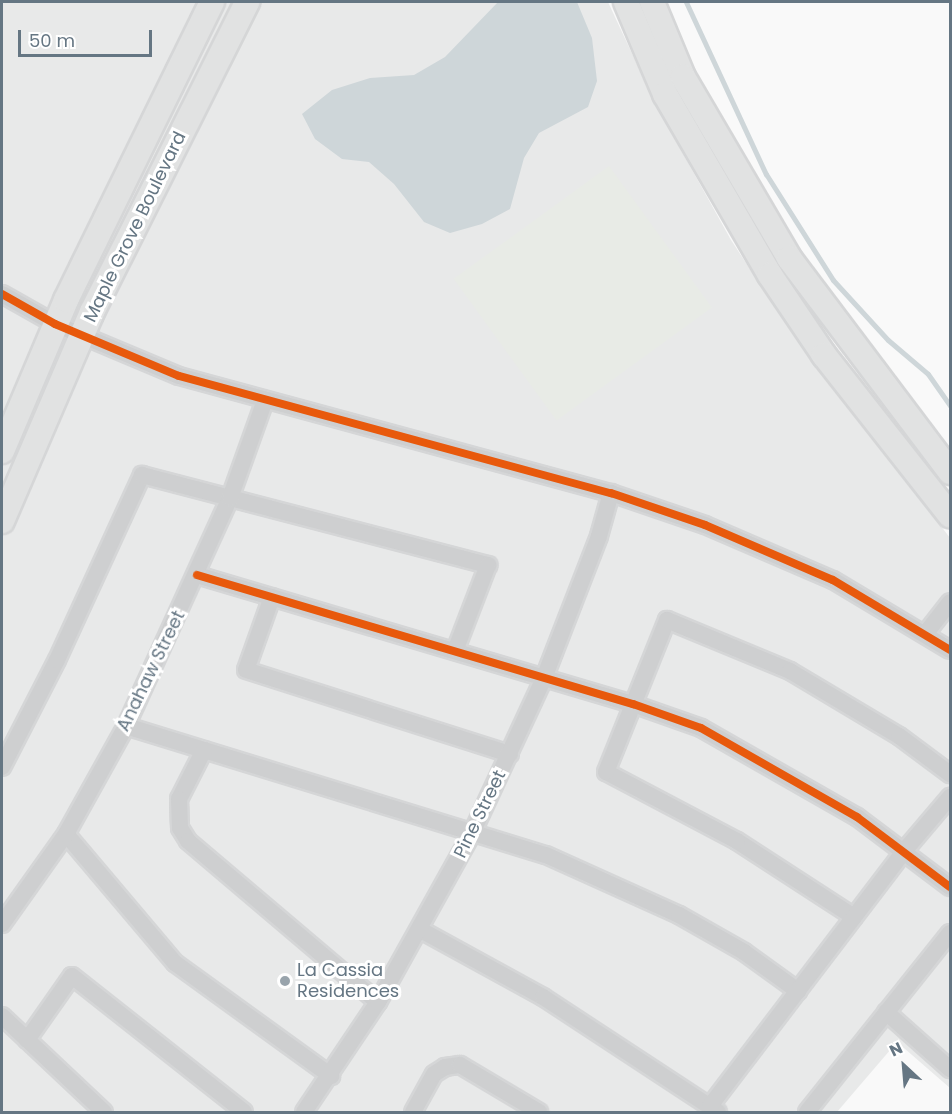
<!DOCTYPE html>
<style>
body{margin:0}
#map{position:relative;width:952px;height:1114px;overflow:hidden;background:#f9f9f9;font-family:Poppins,sans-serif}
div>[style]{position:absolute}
.built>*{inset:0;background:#e8e9e9}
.green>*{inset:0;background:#e8ebe6;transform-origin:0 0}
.water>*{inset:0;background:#ced6d9}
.stream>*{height:5px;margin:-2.5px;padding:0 2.5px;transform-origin:2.5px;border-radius:2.5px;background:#ced6d9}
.roads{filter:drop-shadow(2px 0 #d5d6d7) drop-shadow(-2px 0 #d5d6d7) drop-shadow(0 2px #d5d6d7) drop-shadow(0 -2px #d5d6d7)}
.street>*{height:16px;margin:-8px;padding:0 8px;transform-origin:8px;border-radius:8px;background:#cecfd0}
.secondary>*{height:24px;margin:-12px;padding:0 12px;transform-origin:12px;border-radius:12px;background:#e1e2e2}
.cycleway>*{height:8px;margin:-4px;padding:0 4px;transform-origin:4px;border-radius:4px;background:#e8590c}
.dots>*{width:16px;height:16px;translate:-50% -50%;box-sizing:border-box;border:3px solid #fff;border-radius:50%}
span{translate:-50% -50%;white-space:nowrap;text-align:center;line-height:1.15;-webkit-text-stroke:6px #fff;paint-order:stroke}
.street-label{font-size:18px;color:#657683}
.poi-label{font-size:18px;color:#657683}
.left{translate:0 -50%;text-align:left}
.frame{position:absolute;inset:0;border:3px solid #657683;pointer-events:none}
.north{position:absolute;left:874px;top:1036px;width:60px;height:60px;-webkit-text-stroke:4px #fff;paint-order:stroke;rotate:334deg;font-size:16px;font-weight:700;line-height:24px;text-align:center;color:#657683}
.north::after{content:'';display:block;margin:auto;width:21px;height:27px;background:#657683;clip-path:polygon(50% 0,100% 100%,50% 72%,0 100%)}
.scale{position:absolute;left:18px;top:30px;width:134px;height:27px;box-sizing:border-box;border:3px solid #657683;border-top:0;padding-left:8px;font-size:18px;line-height:21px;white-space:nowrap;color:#657683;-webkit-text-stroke:4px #fff;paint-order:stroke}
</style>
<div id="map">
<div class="built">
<div style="clip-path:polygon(2px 2px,608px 2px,656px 105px,731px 240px,778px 312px,950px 538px,950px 1088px,897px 1042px,837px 1112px,2px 1112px)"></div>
</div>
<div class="green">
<div style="left:609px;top:166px;width:175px;height:192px;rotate:54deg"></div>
</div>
<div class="water">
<div style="clip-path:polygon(498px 2px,577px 2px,592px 38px,597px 81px,588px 107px,539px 133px,524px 158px,510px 209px,482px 224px,450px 233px,424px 222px,394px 184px,369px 162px,342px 159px,315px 139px,302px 114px,332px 90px,370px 78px,414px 75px,445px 57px)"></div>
</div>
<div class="stream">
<div style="left:686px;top:2px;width:190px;rotate:65.1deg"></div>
<div style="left:766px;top:174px;width:125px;rotate:57.7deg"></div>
<div style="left:833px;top:280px;width:81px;rotate:47.5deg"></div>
<div style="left:888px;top:340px;width:52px;rotate:40.4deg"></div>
<div style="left:928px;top:374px;width:39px;rotate:55deg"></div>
</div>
<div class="roads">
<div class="street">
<div style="left:2px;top:294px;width:61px;rotate:29.5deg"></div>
<div style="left:55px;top:324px;width:134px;rotate:22.8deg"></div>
<div style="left:179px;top:376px;width:448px;rotate:15.2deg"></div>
<div style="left:611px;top:493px;width:99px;rotate:18.8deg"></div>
<div style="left:705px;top:525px;width:139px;rotate:23.3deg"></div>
<div style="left:833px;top:580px;width:136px;rotate:30.9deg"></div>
<div style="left:197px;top:575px;width:455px;rotate:16.5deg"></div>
<div style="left:633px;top:704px;width:72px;rotate:19.4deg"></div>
<div style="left:701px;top:728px;width:180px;rotate:29.7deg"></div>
<div style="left:857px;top:817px;width:116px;rotate:37deg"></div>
<div style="left:272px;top:597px;width:77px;rotate:109.6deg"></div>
<div style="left:246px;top:670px;width:277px;rotate:17.7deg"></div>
<div style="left:926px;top:633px;width:39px;rotate:-52deg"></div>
<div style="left:126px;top:726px;width:439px;rotate:17.1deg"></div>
<div style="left:546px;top:855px;width:146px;rotate:24.3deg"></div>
<div style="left:679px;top:915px;width:75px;rotate:29.6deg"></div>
<div style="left:744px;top:952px;width:67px;rotate:35.8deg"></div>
<div style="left:204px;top:750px;width:55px;rotate:117deg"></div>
<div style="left:179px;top:799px;width:29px;rotate:88deg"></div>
<div style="left:180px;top:828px;width:15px;rotate:58deg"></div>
<div style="left:188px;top:841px;width:249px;rotate:40.3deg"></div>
<div style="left:2px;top:767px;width:120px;rotate:-62.8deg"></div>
<div style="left:57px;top:660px;width:204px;rotate:-65.3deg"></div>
<div style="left:142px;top:475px;width:358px;rotate:14.6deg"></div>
<div style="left:488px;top:565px;width:92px;rotate:111deg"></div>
<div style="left:66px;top:834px;width:169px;rotate:49.8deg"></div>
<div style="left:175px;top:963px;width:193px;rotate:35.9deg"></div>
<div style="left:854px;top:917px;width:140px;rotate:-147deg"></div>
<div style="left:737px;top:841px;width:148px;rotate:-152.2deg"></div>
<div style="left:606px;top:772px;width:164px;rotate:-68.1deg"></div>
<div style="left:667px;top:620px;width:133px;rotate:22.5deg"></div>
<div style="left:790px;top:671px;width:127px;rotate:30.8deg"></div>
<div style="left:899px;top:736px;width:64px;rotate:36.7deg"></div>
<div style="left:2px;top:924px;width:110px;rotate:-54.6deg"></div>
<div style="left:66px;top:834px;width:124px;rotate:-60.9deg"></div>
<div style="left:126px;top:726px;width:251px;rotate:-65.5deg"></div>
<div style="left:230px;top:498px;width:104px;rotate:-70.3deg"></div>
<div style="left:421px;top:930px;width:139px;rotate:28.8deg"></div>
<div style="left:543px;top:997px;width:209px;rotate:33.3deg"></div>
<div style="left:886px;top:1012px;width:86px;rotate:41.7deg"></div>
<div style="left:2px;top:1016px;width:140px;rotate:43.3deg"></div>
<div style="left:27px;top:1040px;width:78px;rotate:-54.9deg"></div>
<div style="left:72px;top:976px;width:219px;rotate:38.3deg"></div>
<div style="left:710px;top:1106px;width:322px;rotate:-52.7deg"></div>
<div style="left:905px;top:850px;width:70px;rotate:-49.7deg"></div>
<div style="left:304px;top:1112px;width:133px;rotate:-56.1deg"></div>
<div style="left:378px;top:1002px;width:196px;rotate:-60.9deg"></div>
<div style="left:473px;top:831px;width:169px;rotate:-65.1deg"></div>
<div style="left:544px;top:678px;width:152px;rotate:-68.8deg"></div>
<div style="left:599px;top:536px;width:45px;rotate:-74.4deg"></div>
<div style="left:413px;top:1112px;width:43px;rotate:-61.1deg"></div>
<div style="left:434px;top:1074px;width:13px;rotate:-32deg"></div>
<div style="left:445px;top:1067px;width:15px;rotate:-8deg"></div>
<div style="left:460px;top:1065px;width:92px;rotate:30.7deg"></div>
<div style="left:807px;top:1112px;width:229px;rotate:-51.4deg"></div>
</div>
<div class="secondary">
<div style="left:626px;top:2px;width:100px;rotate:67deg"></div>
<div style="left:665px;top:94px;width:209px;rotate:59.9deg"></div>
<div style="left:770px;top:275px;width:97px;rotate:56deg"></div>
<div style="left:824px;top:355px;width:204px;rotate:51.8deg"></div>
<div style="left:652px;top:2px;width:81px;rotate:67.5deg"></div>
<div style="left:683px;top:77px;width:210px;rotate:59.6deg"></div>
<div style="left:789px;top:258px;width:268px;rotate:53deg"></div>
<div style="left:2px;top:451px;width:164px;rotate:-67deg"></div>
<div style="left:66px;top:300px;width:332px;rotate:-63.9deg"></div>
<div style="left:2px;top:521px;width:228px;rotate:-66.7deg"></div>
<div style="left:92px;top:312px;width:347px;rotate:-63.4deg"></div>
</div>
</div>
<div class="cycleway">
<div style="left:2px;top:294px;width:61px;rotate:29.5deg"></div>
<div style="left:55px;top:324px;width:134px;rotate:22.8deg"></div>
<div style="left:179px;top:376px;width:448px;rotate:15.2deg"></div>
<div style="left:611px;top:493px;width:99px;rotate:18.8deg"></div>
<div style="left:705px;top:525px;width:139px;rotate:23.3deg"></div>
<div style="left:833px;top:580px;width:136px;rotate:30.9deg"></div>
<div style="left:197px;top:575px;width:455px;rotate:16.5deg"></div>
<div style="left:633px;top:704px;width:72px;rotate:19.4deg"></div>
<div style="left:701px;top:728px;width:180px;rotate:29.7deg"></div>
<div style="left:857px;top:817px;width:116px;rotate:37deg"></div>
</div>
<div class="dots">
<div style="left:285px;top:981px;background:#99a4ac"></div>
</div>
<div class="street-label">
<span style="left:135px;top:227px;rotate:-64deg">Maple Grove Boulevard</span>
<span style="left:151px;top:671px;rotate:-64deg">Anahaw Street</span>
<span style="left:480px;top:814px;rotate:-64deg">Pine Street</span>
</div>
<div class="poi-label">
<span class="left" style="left:297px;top:981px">La Cassia<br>Residences</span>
</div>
<div class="frame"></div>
<div class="north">N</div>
<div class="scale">50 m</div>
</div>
